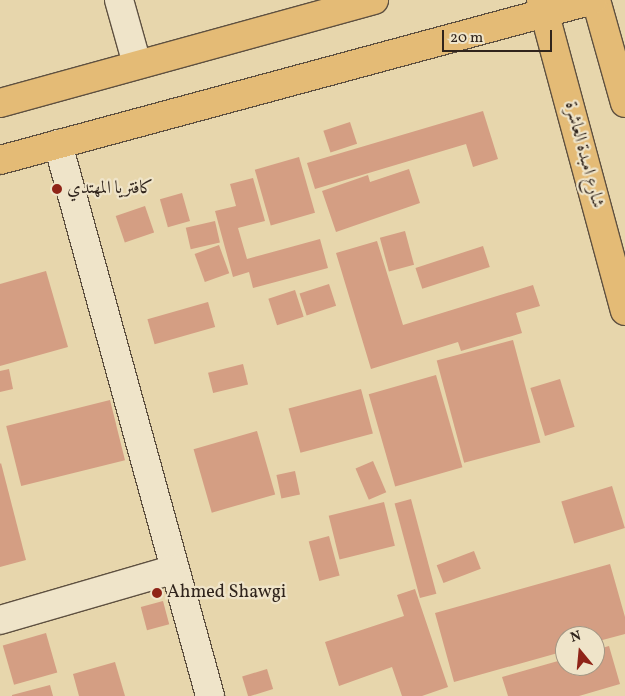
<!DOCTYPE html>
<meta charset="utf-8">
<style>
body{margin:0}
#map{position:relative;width:625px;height:696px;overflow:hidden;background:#e7d6ac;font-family:Vollkorn,Amiri,serif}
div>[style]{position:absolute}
.building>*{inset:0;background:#d49e83;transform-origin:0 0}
.roads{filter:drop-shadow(1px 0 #5e5040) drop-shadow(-1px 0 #5e5040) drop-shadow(0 1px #5e5040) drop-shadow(0 -1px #5e5040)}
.minor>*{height:28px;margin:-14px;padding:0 14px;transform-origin:14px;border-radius:14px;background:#efe4c9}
.major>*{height:28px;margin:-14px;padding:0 14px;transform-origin:14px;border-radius:14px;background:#e4bb76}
.dots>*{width:14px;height:14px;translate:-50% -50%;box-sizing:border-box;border:2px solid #efe4c9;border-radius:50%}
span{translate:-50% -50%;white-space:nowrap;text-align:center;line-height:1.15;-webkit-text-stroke:4.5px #efe4c9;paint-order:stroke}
.street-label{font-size:18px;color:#30241c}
.poi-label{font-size:18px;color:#30241c}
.left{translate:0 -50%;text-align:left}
.north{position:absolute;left:555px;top:626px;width:50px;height:50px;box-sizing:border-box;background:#efe4c9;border:1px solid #a39784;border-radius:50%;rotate:343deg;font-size:14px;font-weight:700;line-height:20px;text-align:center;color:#30241c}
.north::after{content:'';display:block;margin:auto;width:18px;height:22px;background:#8f2418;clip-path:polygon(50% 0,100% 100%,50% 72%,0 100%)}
.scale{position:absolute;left:442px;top:30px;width:110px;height:22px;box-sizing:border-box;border:2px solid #30241c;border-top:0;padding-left:6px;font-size:15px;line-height:18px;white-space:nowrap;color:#30241c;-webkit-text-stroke:4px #efe4c9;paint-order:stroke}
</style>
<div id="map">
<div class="building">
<div style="clip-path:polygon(483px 111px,498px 159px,473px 167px,466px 144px,315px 189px,307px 163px)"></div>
<div style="left:350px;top:122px;width:23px;height:28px;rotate:72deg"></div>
<div style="left:299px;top:157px;width:58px;height:46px;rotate:74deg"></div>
<div style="clip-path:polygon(409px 169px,420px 203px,336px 232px,322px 191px,368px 175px,370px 182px)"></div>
<div style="clip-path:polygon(253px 178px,265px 221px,238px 228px,247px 259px,320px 239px,328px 268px,253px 288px,249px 272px,233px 277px,215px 211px,236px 206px,230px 184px)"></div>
<div style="left:182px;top:193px;width:29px;height:23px;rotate:74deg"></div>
<div style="left:145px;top:206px;width:28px;height:31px;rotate:71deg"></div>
<div style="left:215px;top:221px;width:22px;height:30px;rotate:77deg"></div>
<div style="left:405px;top:231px;width:35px;height:26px;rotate:75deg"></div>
<div style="clip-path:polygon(377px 241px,403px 325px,533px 285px,540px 306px,516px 313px,522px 333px,461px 351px,458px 342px,371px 369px,336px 253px)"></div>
<div style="left:219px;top:245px;width:30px;height:26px;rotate:70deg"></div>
<div style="left:483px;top:246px;width:22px;height:71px;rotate:72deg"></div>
<div style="clip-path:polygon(46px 271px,68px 347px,0 366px,0 284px)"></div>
<div style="left:329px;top:284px;width:23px;height:31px;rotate:72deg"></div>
<div style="left:295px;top:290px;width:28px;height:28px;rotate:72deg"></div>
<div style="left:208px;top:302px;width:26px;height:63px;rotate:74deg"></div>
<div style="left:513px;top:340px;width:106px;height:79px;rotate:75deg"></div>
<div style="left:243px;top:364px;width:21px;height:36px;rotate:76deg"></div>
<div style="clip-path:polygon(9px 369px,13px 389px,0 392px,0 371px)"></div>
<div style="left:436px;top:375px;width:96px;height:70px;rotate:74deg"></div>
<div style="left:560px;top:379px;width:50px;height:31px;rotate:73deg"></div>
<div style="left:361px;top:389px;width:46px;height:75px;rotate:75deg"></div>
<div style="left:110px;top:400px;width:62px;height:107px;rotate:76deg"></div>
<div style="left:257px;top:431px;width:66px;height:66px;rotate:74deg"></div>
<div style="left:373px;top:461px;width:34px;height:19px;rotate:67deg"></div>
<div style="clip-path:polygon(1px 463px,26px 560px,0 567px,0 464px)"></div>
<div style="left:295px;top:471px;width:24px;height:19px;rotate:78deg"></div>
<div style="left:612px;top:486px;width:44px;height:53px;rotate:73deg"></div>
<div style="left:411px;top:499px;width:98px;height:17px;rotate:75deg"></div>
<div style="left:384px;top:502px;width:45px;height:57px;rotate:76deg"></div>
<div style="left:329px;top:536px;width:41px;height:21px;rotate:75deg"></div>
<div style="left:474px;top:551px;width:19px;height:40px;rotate:69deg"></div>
<div style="clip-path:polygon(610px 564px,625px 617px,625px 634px,595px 642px,595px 636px,565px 636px,565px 651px,454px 682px,435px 613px)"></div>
<div style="clip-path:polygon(415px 589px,448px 687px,422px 696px,402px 696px,392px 667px,339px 686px,325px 642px,404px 616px,397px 595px)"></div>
<div style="left:163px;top:601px;width:24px;height:23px;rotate:75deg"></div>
<div style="left:46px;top:633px;width:41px;height:45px;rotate:74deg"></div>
<div style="clip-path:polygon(609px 646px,620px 684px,579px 696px,508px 696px,502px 677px,565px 659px,565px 666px,595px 666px,595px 650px)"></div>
<div style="clip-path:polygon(115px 662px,125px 696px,79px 696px,73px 674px)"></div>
<div style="left:267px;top:669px;width:21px;height:26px;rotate:73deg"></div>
<div style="clip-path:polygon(50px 685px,53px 696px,12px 696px,12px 695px)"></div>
</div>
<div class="roads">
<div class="minor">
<div style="left:119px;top:0;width:66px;rotate:74.3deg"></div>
<div style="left:58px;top:144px;width:573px;rotate:74.6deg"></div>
<div style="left:0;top:620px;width:182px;rotate:-16.2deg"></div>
</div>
<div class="major">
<div style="left:541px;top:0;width:322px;rotate:74.9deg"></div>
<div style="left:596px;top:0;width:107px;rotate:74.3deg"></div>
<div style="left:0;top:103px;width:388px;rotate:-15.4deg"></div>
<div style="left:0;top:160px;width:614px;rotate:-15.1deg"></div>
</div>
</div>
<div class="dots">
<div style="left:57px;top:189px;background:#8f2418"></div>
<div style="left:157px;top:593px;background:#8f2418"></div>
</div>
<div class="street-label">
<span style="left:583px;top:155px;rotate:75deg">شارع امبدة العاشرة</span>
</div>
<div class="poi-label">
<span class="left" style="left:67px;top:189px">كافتريا المهتدي</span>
<span class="left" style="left:167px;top:593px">Ahmed Shawgi</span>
</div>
<div class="north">N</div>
<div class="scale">20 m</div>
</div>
